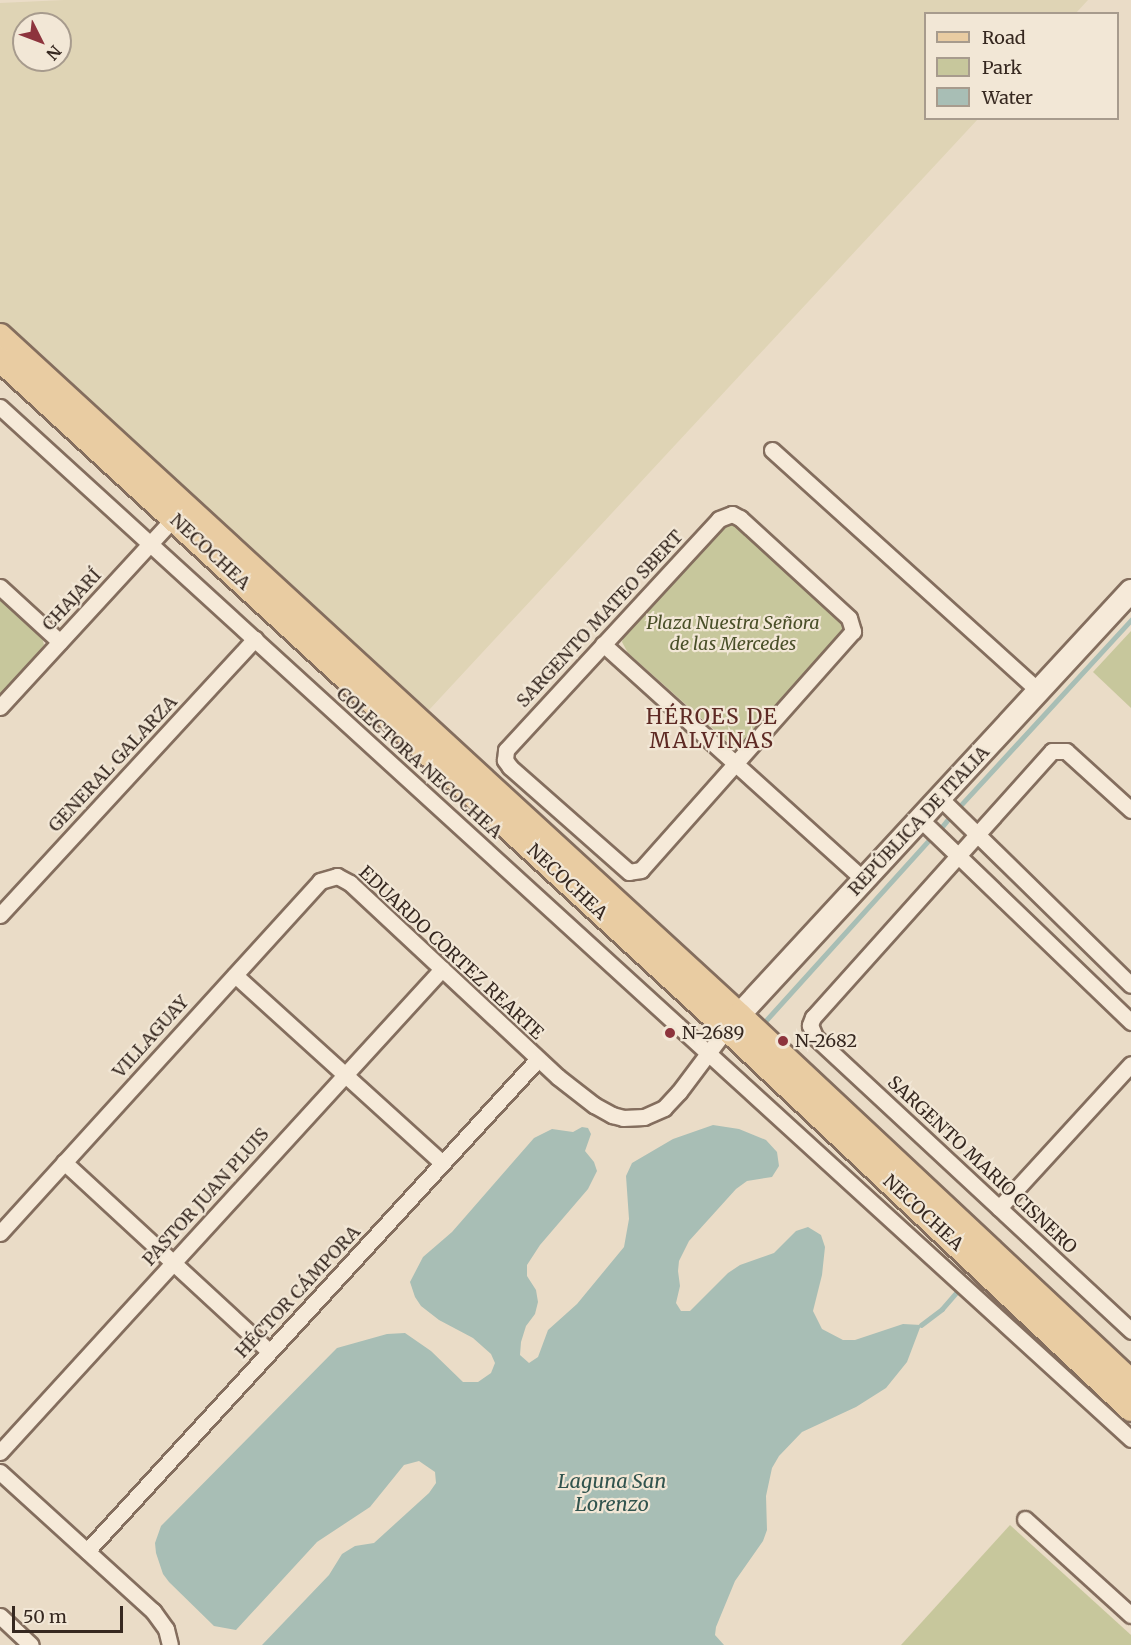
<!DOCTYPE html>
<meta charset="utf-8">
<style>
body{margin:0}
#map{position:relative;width:1131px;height:1645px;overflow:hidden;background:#eadcc7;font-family:Merriweather,serif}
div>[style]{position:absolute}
.farmland>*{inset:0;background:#dfd4b5}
.green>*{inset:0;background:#c7c79c}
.water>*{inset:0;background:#a8beb5}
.stream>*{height:4.5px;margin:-2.25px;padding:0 2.25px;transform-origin:2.25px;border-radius:2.25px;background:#a8beb5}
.roads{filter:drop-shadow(2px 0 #846e5e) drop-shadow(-2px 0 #846e5e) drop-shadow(0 2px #846e5e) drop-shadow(0 -2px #846e5e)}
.street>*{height:15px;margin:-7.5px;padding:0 7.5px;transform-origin:7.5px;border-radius:7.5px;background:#f6ead9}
.secondary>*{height:22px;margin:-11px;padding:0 11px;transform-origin:11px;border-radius:11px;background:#f6ead9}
.primary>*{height:24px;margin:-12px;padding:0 12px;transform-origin:12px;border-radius:12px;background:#e9cca2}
.dots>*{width:16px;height:16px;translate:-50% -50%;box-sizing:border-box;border:3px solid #f2e7d6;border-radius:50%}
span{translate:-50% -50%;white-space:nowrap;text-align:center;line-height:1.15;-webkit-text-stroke:4.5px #f2e7d6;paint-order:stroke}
.street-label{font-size:18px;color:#362820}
.park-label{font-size:18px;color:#4a5029;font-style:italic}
.poi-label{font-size:18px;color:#362820}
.left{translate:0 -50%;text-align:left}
.water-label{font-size:20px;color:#31544e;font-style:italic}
.quarter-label{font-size:21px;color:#5e2a24;letter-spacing:1.5px}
.legend{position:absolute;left:924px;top:12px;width:195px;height:108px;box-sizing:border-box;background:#f2e7d6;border:2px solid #a79b8d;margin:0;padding:8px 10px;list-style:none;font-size:18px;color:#362820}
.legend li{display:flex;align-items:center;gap:12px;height:30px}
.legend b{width:30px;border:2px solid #a79b8d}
.north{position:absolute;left:12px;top:12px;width:60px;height:60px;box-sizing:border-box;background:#f2e7d6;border:2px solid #a79b8d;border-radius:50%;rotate:132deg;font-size:16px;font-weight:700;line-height:24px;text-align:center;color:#362820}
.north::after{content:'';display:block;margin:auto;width:21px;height:27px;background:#8d343d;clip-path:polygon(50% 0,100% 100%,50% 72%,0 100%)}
.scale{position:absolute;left:12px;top:1606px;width:111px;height:27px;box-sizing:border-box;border:3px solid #362820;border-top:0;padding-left:8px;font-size:18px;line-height:21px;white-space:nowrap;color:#362820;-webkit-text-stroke:4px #f2e7d6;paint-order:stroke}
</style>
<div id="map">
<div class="farmland">
<div style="clip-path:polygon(evenodd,64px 0,1088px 0,1076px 13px,926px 14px,926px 118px,978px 119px,429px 710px,0 322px,0 3px,64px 0,24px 24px,60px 24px,60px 60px,24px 60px,24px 24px)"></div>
</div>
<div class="green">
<div style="clip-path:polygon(728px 524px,737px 525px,839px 619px,843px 627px,843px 631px,746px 742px,737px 746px,729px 743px,628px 653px,622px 642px,625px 633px,721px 528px)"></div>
<div style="clip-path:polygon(0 599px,42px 637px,44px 645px,0 695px)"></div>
<div style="clip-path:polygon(1131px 631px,1131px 708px,1093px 672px)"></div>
<div style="clip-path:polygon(1010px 1525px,1131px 1635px,1131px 1645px,901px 1645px)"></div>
</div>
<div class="water">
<div style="clip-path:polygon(713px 1125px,739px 1129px,766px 1140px,777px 1152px,779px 1166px,772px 1177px,747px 1181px,736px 1189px,689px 1241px,679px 1261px,678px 1271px,680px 1286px,676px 1303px,681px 1311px,690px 1311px,728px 1273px,740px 1265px,774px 1253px,796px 1231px,808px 1227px,821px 1235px,825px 1247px,822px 1275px,813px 1311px,822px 1329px,843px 1340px,855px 1340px,903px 1324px,921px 1325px,907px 1362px,886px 1388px,856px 1407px,802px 1432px,779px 1456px,772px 1468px,766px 1496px,767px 1530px,763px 1541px,735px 1581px,716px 1627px,715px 1635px,724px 1645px,262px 1645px,329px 1575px,342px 1554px,355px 1546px,374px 1543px,429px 1493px,436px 1483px,435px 1472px,419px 1461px,404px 1465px,370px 1507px,317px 1542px,236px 1630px,214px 1626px,169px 1582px,163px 1574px,156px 1553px,155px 1543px,161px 1526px,337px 1348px,387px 1334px,405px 1333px,431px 1351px,463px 1382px,478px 1382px,491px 1373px,495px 1363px,491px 1354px,473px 1338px,439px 1320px,421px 1306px,415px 1297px,410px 1282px,423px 1257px,452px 1232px,534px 1138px,552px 1129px,573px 1132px,582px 1127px,588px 1128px,591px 1134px,585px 1151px,594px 1162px,597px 1171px,588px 1189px,540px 1245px,527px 1265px,527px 1276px,536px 1290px,538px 1302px,535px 1314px,526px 1326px,521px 1342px,520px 1355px,529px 1363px,538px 1357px,548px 1330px,577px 1304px,624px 1247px,629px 1219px,626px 1176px,632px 1163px,673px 1139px)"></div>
</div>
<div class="stream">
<div style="left:960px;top:806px;width:253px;rotate:-47.4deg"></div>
<div style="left:941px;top:828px;width:14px;rotate:-51deg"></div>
<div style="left:760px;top:1027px;width:252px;rotate:-47.9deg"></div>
<div style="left:921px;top:1325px;width:26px;rotate:-37deg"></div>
<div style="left:942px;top:1309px;width:21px;rotate:-49deg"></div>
</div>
<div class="roads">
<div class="street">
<div style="left:0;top:407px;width:1531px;rotate:42.38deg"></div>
<div style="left:772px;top:450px;width:360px;rotate:42.1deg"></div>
<div style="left:732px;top:514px;width:9px;rotate:27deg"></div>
<div style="left:740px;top:518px;width:148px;rotate:42.5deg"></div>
<div style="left:849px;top:618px;width:14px;rotate:73deg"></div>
<div style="left:853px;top:631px;width:319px;rotate:131.6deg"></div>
<div style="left:641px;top:870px;width:12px;rotate:171deg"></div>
<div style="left:629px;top:872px;width:159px;rotate:-138.6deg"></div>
<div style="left:510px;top:767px;width:9px;rotate:-126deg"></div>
<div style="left:505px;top:760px;width:10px;rotate:-84deg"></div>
<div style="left:506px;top:750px;width:314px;rotate:-47.3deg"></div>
<div style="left:719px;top:519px;width:14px;rotate:-21deg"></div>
<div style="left:0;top:587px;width:81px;rotate:42.5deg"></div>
<div style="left:603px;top:644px;width:352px;rotate:42.1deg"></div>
<div style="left:0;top:707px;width:255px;rotate:-47.4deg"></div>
<div style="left:940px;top:798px;width:267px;rotate:44.4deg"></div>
<div style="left:1131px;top:810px;width:88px;rotate:-137.8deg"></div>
<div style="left:1066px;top:751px;width:14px;rotate:180deg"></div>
<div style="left:1052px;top:751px;width:358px;rotate:131.9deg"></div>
<div style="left:813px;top:1017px;width:9px;rotate:111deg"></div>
<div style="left:810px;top:1025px;width:13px;rotate:67deg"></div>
<div style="left:815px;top:1037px;width:432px;rotate:42.9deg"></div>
<div style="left:920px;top:819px;width:293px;rotate:43.9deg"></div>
<div style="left:0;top:915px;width:376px;rotate:-47.3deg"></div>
<div style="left:235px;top:975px;width:280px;rotate:42.2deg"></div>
<div style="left:64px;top:1162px;width:279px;rotate:42.7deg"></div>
<div style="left:999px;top:1208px;width:195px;rotate:-47.5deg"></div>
<div style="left:0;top:1233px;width:476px;rotate:-47.7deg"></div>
<div style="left:320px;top:881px;width:18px;rotate:-16deg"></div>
<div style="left:337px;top:876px;width:15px;rotate:28deg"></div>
<div style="left:350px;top:883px;width:284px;rotate:43deg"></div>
<div style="left:558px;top:1077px;width:46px;rotate:37.9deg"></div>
<div style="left:594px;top:1105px;width:21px;rotate:29deg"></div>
<div style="left:612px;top:1115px;width:11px;rotate:15deg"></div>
<div style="left:623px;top:1118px;width:21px;rotate:-3deg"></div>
<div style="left:644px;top:1117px;width:22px;rotate:-24deg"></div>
<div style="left:664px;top:1108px;width:22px;rotate:-47deg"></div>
<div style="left:679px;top:1092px;width:80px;rotate:-53.1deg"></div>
<div style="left:0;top:1452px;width:655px;rotate:-47.54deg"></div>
<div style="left:0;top:1472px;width:207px;rotate:42.3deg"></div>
<div style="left:153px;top:1611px;width:22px;rotate:54deg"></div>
<div style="left:166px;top:1629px;width:16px;rotate:76deg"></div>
<div style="left:1025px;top:1519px;width:143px;rotate:42.2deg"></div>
<div style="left:87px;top:1551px;width:667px;rotate:-47.49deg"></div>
<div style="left:0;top:1616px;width:42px;rotate:43.1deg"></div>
</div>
<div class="secondary">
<div style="left:727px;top:1028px;width:595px;rotate:-47.25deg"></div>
</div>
<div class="primary">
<div style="left:0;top:336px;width:1004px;rotate:42.58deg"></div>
<div style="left:739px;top:1015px;width:537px;rotate:43.11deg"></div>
<div style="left:0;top:359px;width:1002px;rotate:42.65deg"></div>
<div style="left:737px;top:1038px;width:541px;rotate:43.28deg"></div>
</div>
</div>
<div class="dots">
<div style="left:670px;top:1033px;background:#8d343d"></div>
<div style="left:783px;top:1041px;background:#8d343d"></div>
</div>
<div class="street-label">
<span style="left:210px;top:552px;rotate:43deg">NECOCHEA</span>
<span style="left:72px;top:600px;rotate:-47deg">CHAJARÍ</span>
<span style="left:600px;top:619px;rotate:-47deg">SARGENTO MATEO SBERT</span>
<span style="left:419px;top:763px;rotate:42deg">COLECTORA NECOCHEA</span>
<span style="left:113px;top:764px;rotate:-47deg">GENERAL GALARZA</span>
<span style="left:919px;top:821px;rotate:-47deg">REPÚBLICA DE ITALIA</span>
<span style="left:567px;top:882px;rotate:43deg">NECOCHEA</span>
<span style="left:451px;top:953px;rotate:43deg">EDUARDO CORTEZ REARTE</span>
<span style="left:151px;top:1037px;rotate:-48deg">VILLAGUAY</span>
<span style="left:982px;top:1165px;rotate:43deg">SARGENTO MARIO CISNERO</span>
<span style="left:206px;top:1197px;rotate:-48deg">PASTOR JUAN PLUIS</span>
<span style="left:923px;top:1213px;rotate:43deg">NECOCHEA</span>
<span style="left:298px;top:1292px;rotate:-47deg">HÉCTOR CÁMPORA</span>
</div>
<div class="park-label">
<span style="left:733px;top:634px">Plaza Nuestra Señora<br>de las Mercedes</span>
</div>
<div class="poi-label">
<span class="left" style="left:682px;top:1033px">N-2689</span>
<span class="left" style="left:795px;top:1041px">N-2682</span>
</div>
<div class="water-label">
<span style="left:612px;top:1492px">Laguna San<br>Lorenzo</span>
</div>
<div class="quarter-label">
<span style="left:712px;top:729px">HÉROES DE<br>MALVINAS</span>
</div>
<ul class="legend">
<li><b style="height:8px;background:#e9cca2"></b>Road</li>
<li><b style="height:16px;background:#c7c79c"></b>Park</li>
<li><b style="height:16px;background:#a8beb5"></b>Water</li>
</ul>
<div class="north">N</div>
<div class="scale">50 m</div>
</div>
